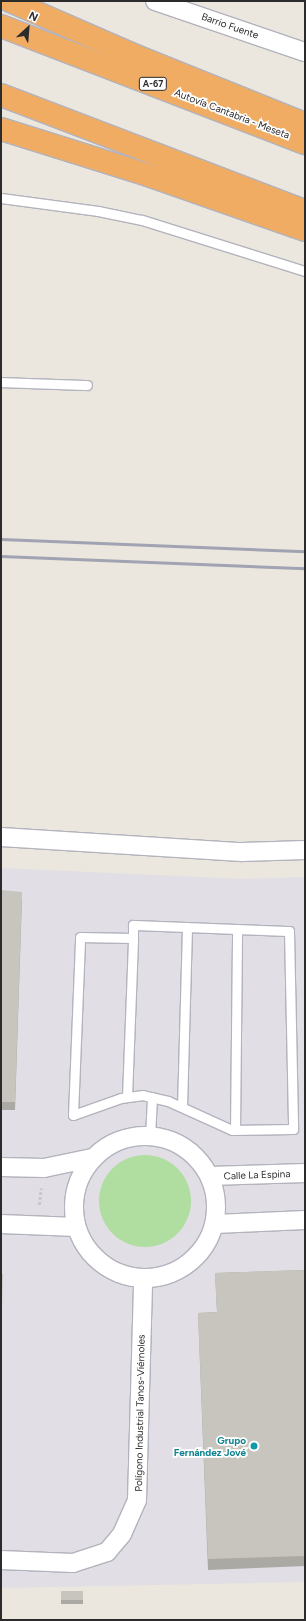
<!DOCTYPE html>
<meta charset="utf-8">
<style>
body{margin:0}
#map{position:relative;width:306px;height:1621px;overflow:hidden;background:#ebe7de;font-family:Figtree,sans-serif}
div>[style]{position:absolute}
.industrial>*{inset:0;background:#e1dee5}
.green>*{inset:0;background:#b0dda0}
.round{border-radius:50%}
.path>*{height:2.5px;margin-top:-1.25px;transform-origin:0;background:repeating-linear-gradient(90deg,#c8c8c8 0 3px,transparent 0 5px)}
.roads{filter:drop-shadow(1px 0 #b2b3bd) drop-shadow(-1px 0 #b2b3bd) drop-shadow(0 1px #b2b3bd) drop-shadow(0 -1px #b2b3bd)}
.lane>*{height:9px;margin:-4.5px;padding:0 4.5px;transform-origin:4.5px;border-radius:4.5px;background:#fff}
.street>*{height:18px;margin:-9px;padding:0 9px;transform-origin:9px;border-radius:9px;background:#fff}
.street>.ring{margin:-9px;padding:0;box-sizing:content-box;background:none;border:18px solid #fff;border-radius:50%}
.highway>*{height:22px;margin:-11px;padding:0 11px;transform-origin:11px;border-radius:11px;background:#f1ac64}
.rail>*{height:3px;margin:-1.5px;padding:0 1.5px;transform-origin:1.5px;border-radius:1.5px;background:#a1a3b3}
.wall>*{inset:0;background:#aba9a3;transform-origin:0 0}
.building>*{inset:0;background:#c7c5bd;transform-origin:0 0}
.dots>*{width:11px;height:11px;translate:-50% -50%;box-sizing:border-box;border:2px solid #fff;border-radius:50%}
span{translate:-50% -50%;white-space:nowrap;text-align:center;line-height:1.15;-webkit-text-stroke:3.5px #fff;paint-order:stroke}
.shield-label span{padding:1px 3px;background:#fff;border:1px solid;border-radius:3px;-webkit-text-stroke-width:0}
.shield-label{font-size:9px;color:#2b2b2b;font-weight:700}
.street-label{font-size:10px;color:#2b2b2b}
.culture-label{font-size:10px;color:#0d838f;font-weight:700}
.right{translate:-100% -50%;text-align:right}
.frame{position:absolute;inset:0;border:2px solid #2b2b2b;pointer-events:none}
.north{position:absolute;left:8px;top:8px;width:40px;height:40px;-webkit-text-stroke:3px #fff;paint-order:stroke;rotate:26deg;font-size:11px;font-weight:700;line-height:16px;text-align:center;color:#2b2b2b}
.north::after{content:'';display:block;margin:auto;width:14px;height:18px;background:#2b2b2b;clip-path:polygon(50% 0,100% 100%,50% 72%,0 100%)}
</style>
<div id="map">
<div class="industrial">
<div style="clip-path:polygon(1px 868px,243px 879px,305px 877px,305px 1582px,1px 1588px)"></div>
</div>
<div class="green">
<div class="round" style="left:99px;top:1155px;width:92px;height:92px"></div>
</div>
<div class="path">
<div style="left:39px;top:1205px;width:17px;rotate:-83deg"></div>
</div>
<div class="roads">
<div class="lane">
<div style="left:1px;top:198px;width:98px;rotate:7.6deg"></div>
<div style="left:98px;top:211px;width:45px;rotate:11.6deg"></div>
<div style="left:142px;top:220px;width:171px;rotate:17.4deg"></div>
<div style="left:1px;top:382px;width:86px;rotate:2deg"></div>
<div style="left:133px;top:925px;width:156px;rotate:2.2deg"></div>
<div style="left:289px;top:931px;width:198px;rotate:88.8deg"></div>
<div style="left:293px;top:1129px;width:61px;rotate:179.1deg"></div>
<div style="left:232px;top:1130px;width:70px;rotate:-155.6deg"></div>
<div style="left:168px;top:1101px;width:26px;rotate:-167deg"></div>
<div style="left:143px;top:1095px;width:22px;rotate:172deg"></div>
<div style="left:121px;top:1098px;width:51px;rotate:160.5deg"></div>
<div style="left:73px;top:1115px;width:178px;rotate:-87.7deg"></div>
<div style="left:80px;top:937px;width:53px;rotate:1.1deg"></div>
<div style="left:133px;top:938px;width:13px;rotate:-90deg"></div>
<div style="left:127px;top:1097px;width:159px;rotate:-87.8deg"></div>
<div style="left:182px;top:1107px;width:180px;rotate:-88.4deg"></div>
<div style="left:235px;top:1130px;width:201px;rotate:-89.4deg"></div>
<div style="left:150px;top:1136px;width:39px;rotate:-87deg"></div>
</div>
<div class="street">
<div style="left:155px;top:1px;width:158px;rotate:18.8deg"></div>
<div style="left:1px;top:837px;width:241px;rotate:3.6deg"></div>
<div style="left:242px;top:852px;width:63px;rotate:-1.8deg"></div>
<div class="ring" style="left:74px;top:1136px;width:124px;height:124px"></div>
<div style="left:1px;top:1167px;width:43px;rotate:1.3deg"></div>
<div style="left:44px;top:1168px;width:49px;rotate:-11.8deg"></div>
<div style="left:210px;top:1176px;width:95px;rotate:-1.8deg"></div>
<div style="left:1px;top:1224px;width:75px;rotate:2.3deg"></div>
<div style="left:215px;top:1224px;width:90px;rotate:-2.5deg"></div>
<div style="left:1px;top:1560px;width:72px;rotate:2.4deg"></div>
<div style="left:73px;top:1563px;width:36px;rotate:-18deg"></div>
<div style="left:107px;top:1552px;width:23px;rotate:-50deg"></div>
<div style="left:122px;top:1534px;width:37px;rotate:-66deg"></div>
<div style="left:137px;top:1500px;width:221px;rotate:-88.4deg"></div>
</div>
<div class="highway">
<div style="left:10px;top:1px;width:137px;rotate:23.6deg"></div>
<div style="left:136px;top:56px;width:182px;rotate:21.9deg"></div>
<div style="left:1px;top:26px;width:326px;rotate:21.1deg"></div>
<div style="left:1px;top:95px;width:325px;rotate:20.9deg"></div>
<div style="left:1px;top:129px;width:154px;rotate:17.4deg"></div>
<div style="left:148px;top:175px;width:166px;rotate:19.3deg"></div>
</div>
</div>
<div class="rail">
<div style="left:1px;top:539px;width:304px;rotate:2.3deg"></div>
<div style="left:1px;top:556px;width:304px;rotate:2.3deg"></div>
</div>
<div class="wall">
<div style="clip-path:polygon(1px 890px,22px 899px,15px 1110px,1px 1110px)"></div>
<div style="clip-path:polygon(305px 1270px,305px 1566px,208px 1570px,198px 1313px,217px 1312px,215px 1273px)"></div>
<div style="left:83px;top:1591px;width:13px;height:22px;rotate:90deg"></div>
</div>
<div class="building">
<div style="clip-path:polygon(1px 890px,22px 892px,15px 1102px,1px 1102px)"></div>
<div style="clip-path:polygon(305px 1270px,305px 1556px,208px 1559px,198px 1313px,217px 1312px,215px 1273px)"></div>
<div style="clip-path:polygon(1px 1274px,3px 1274px,1px 1337px)"></div>
<div style="left:83px;top:1591px;width:9px;height:22px;rotate:90deg"></div>
</div>
<div class="dots">
<div style="left:254px;top:1446px;background:#0f9aa8"></div>
</div>
<div class="shield-label">
<span style="left:153px;top:84px">A-67</span>
</div>
<div class="street-label">
<span style="left:230px;top:26px;rotate:19deg">Barrio Fuente</span>
<span style="left:232px;top:114px;rotate:21deg">Autovía Cantabria - Meseta</span>
<span style="left:257px;top:1175px;rotate:-2deg">Calle La Espina</span>
<span style="left:140px;top:1413px;rotate:-89deg">Polígono Industrial Tanos-Viérnoles</span>
</div>
<div class="culture-label">
<span class="right" style="left:246px;top:1446px">Grupo<br>Fernández Jové</span>
</div>
<div class="frame"></div>
<div class="north">N</div>
</div>
